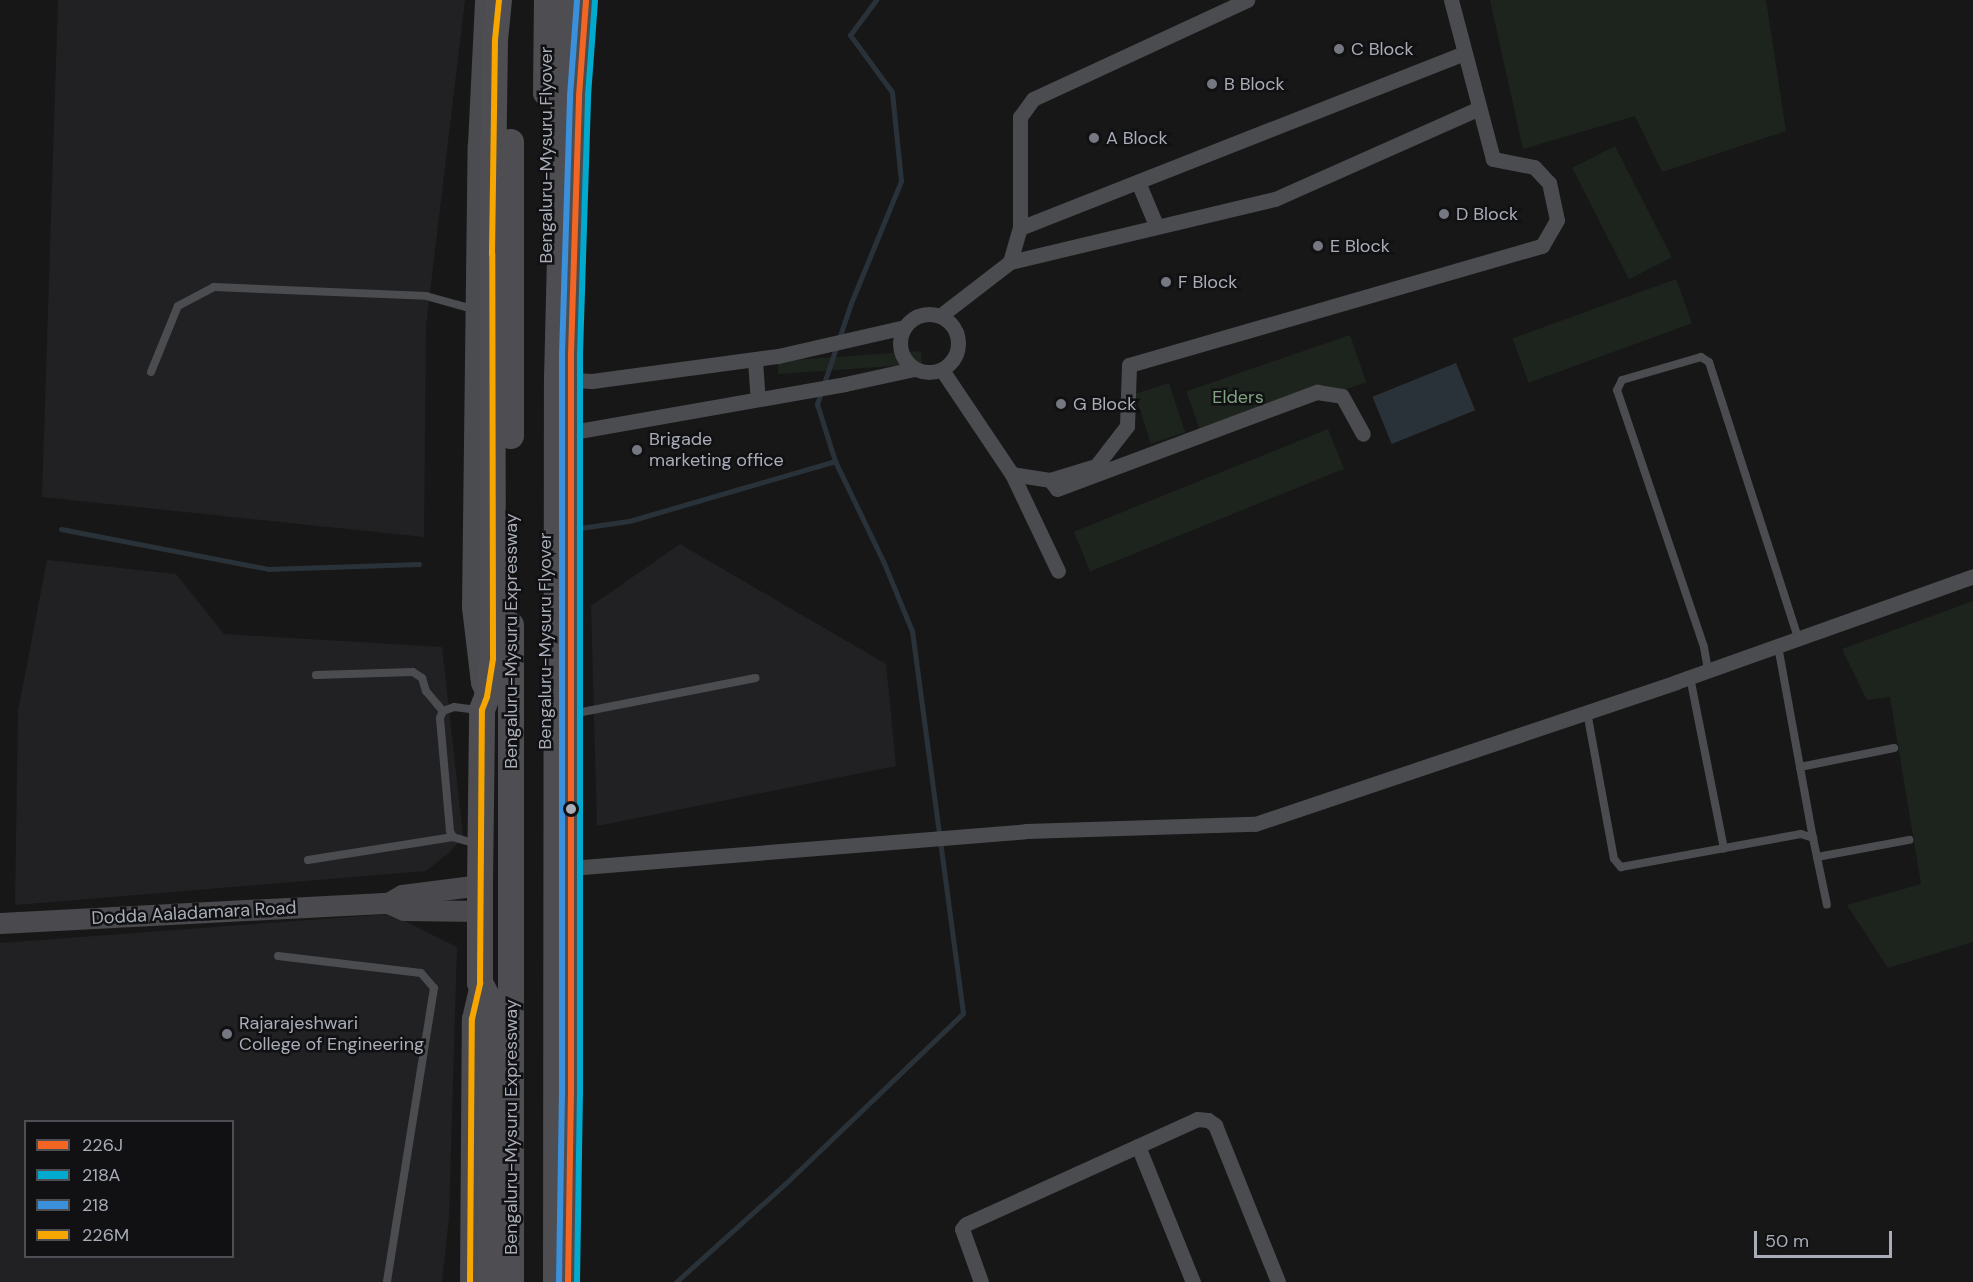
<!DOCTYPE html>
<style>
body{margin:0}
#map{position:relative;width:1973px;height:1282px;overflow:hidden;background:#171717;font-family:"DM Sans",sans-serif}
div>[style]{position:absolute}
.built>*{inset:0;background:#212123}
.green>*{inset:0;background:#1d241e;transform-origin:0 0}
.water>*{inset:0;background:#2a3239;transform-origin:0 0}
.stream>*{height:5px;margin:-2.5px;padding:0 2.5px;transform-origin:2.5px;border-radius:2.5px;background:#2a3239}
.service>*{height:8px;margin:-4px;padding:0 4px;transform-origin:4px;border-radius:4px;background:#4b4c50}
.minor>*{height:15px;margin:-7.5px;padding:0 7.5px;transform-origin:7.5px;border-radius:7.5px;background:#4b4c50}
.minor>.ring{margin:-7.5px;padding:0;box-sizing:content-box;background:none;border:15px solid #4b4c50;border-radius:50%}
.tertiary>*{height:20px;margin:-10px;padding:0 10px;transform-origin:10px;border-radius:10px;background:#4b4c50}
.secondary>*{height:21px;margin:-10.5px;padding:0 10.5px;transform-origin:10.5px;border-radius:10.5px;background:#4a4a4e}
.trunk>*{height:26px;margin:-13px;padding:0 13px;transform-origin:13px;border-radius:13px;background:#4e4e52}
.bus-1>*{height:6px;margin:-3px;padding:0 3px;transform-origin:3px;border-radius:3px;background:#f26522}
.bus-2>*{height:6px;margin:-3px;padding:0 3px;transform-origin:3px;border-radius:3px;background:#00a9ce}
.bus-3>*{height:6px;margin:-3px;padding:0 3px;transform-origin:3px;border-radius:3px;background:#3a90db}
.bus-4>*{height:6px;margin:-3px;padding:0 3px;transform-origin:3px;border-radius:3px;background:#f7a600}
.dots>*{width:16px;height:16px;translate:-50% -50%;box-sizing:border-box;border:3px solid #111113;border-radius:50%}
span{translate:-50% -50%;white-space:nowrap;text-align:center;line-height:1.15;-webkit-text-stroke:5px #111113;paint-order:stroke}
.poi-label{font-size:18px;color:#a8adb8}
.left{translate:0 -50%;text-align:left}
.street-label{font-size:18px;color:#a8adb8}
.park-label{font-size:18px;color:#7fa381}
.legend{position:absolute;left:24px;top:1120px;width:210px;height:138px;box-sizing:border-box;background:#111113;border:2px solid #4d4f55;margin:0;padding:8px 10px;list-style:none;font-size:18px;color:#a8adb8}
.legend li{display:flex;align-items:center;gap:12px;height:30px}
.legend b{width:30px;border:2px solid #4d4f55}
.scale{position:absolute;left:1754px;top:1231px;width:138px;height:27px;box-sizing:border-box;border:3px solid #a8adb8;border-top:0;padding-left:8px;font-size:18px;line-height:21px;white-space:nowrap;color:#a8adb8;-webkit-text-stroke:4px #111113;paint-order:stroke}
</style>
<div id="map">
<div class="built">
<div style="clip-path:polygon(58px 0,465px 0,426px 326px,424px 537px,42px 497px)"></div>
<div style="clip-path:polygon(680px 544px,886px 664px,896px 766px,597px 826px,591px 606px)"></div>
<div style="clip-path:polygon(47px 560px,176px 574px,224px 634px,442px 647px,463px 836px,450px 852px,426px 871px,15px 905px,18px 711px)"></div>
<div style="clip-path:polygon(evenodd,390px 914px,457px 947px,449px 1217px,442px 1282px,0 1282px,0 943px,390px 914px,26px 1122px,232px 1122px,232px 1256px,26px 1256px,26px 1122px)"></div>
</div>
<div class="green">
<div style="clip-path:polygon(1490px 0,1766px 0,1786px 131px,1662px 172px,1635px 116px,1523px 149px)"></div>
<div style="left:1615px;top:146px;width:125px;height:48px;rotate:63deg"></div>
<div style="left:1676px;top:279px;width:47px;height:174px;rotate:70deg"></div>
<div style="left:1350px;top:335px;width:50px;height:173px;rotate:71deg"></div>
<div style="left:921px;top:351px;width:13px;height:144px;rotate:86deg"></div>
<div style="left:1169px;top:383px;width:52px;height:36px;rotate:72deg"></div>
<div style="left:1328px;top:429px;width:43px;height:274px;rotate:68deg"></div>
<div style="clip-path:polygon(1973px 601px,1973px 942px,1888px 968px,1847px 905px,1921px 884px,1890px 697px,1867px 700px,1842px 649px)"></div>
</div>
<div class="water">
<div style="left:1456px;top:363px;width:51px;height:90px;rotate:68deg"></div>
</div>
<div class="stream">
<div style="left:580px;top:528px;width:49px;rotate:-8.1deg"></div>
<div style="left:629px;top:521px;width:215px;rotate:-16.2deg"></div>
<div style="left:61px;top:529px;width:211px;rotate:10.9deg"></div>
<div style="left:268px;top:569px;width:151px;rotate:-1.9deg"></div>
<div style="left:676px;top:1282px;width:148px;rotate:-42deg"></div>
<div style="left:786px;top:1183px;width:245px;rotate:-43.8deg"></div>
<div style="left:963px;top:1013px;width:385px;rotate:-97.6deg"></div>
<div style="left:912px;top:631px;width:74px;rotate:-112.4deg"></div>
<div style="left:884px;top:563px;width:113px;rotate:-115.7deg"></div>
<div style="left:835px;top:461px;width:60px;rotate:-107.5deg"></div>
<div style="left:817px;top:404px;width:107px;rotate:-71.4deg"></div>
<div style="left:851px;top:303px;width:132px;rotate:-67.7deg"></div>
<div style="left:901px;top:181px;width:89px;rotate:-95.8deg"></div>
<div style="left:892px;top:92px;width:71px;rotate:-126.4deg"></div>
<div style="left:850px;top:35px;width:44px;rotate:-53.4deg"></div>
</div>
<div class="service">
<div style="left:151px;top:372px;width:71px;rotate:-67.8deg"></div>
<div style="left:178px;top:306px;width:41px;rotate:-27.8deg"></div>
<div style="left:214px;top:287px;width:212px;rotate:2.4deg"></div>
<div style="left:426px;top:296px;width:49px;rotate:15.5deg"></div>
<div style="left:1778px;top:646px;width:195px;rotate:79.7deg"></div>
<div style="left:1708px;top:670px;width:23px;rotate:-100deg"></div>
<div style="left:1704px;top:647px;width:271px;rotate:-108.7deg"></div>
<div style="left:1617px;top:390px;width:11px;rotate:-63deg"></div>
<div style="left:1622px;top:380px;width:82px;rotate:-16.2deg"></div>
<div style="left:1701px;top:357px;width:9px;rotate:32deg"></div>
<div style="left:1709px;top:362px;width:290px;rotate:72.1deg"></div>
<div style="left:316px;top:675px;width:97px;rotate:-1.8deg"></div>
<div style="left:413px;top:672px;width:11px;rotate:34deg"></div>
<div style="left:422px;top:678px;width:14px;rotate:73deg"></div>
<div style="left:426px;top:691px;width:26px;rotate:50deg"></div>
<div style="left:1690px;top:677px;width:175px;rotate:78.8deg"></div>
<div style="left:1587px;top:712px;width:149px;rotate:79.6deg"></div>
<div style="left:1614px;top:859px;width:11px;rotate:49deg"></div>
<div style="left:1621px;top:867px;width:183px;rotate:-10.4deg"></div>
<div style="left:1801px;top:834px;width:13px;rotate:18deg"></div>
<div style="left:1813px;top:838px;width:68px;rotate:78.2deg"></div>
<div style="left:572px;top:714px;width:187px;rotate:-11.1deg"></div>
<div style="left:1800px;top:767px;width:96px;rotate:-11.4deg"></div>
<div style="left:477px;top:844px;width:25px;rotate:-164deg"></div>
<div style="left:453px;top:837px;width:7px;rotate:-117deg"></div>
<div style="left:450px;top:831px;width:113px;rotate:-95.1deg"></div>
<div style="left:440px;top:718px;width:8px;rotate:-67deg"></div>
<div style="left:443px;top:711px;width:12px;rotate:-20deg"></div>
<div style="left:454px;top:707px;width:24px;rotate:7deg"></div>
<div style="left:1817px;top:857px;width:94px;rotate:-10.5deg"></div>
<div style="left:308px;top:860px;width:147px;rotate:-9deg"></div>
<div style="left:278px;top:956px;width:144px;rotate:6.8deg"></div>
<div style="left:421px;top:973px;width:20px;rotate:49deg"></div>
<div style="left:434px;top:988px;width:298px;rotate:99.1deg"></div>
</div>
<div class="minor">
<div style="left:1138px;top:182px;width:47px;rotate:67.3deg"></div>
<div style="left:1020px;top:228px;width:477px;rotate:-21.5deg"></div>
<div style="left:1010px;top:262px;width:272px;rotate:-13.4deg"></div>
<div style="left:1275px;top:199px;width:223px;rotate:-24deg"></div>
<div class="ring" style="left:900px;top:314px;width:43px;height:43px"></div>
<div style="left:940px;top:316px;width:88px;rotate:-37.6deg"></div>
<div style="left:1010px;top:262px;width:35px;rotate:-74deg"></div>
<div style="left:1020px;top:228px;width:111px;rotate:-90deg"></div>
<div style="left:1020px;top:117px;width:22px;rotate:-54deg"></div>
<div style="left:1033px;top:99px;width:236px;rotate:-24.8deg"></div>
<div style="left:755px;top:360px;width:39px;rotate:86deg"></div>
<div style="left:942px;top:370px;width:125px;rotate:56.1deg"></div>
<div style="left:1012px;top:474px;width:107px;rotate:64.6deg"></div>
<div style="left:572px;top:380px;width:20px;rotate:3deg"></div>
<div style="left:592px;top:381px;width:188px;rotate:-7.7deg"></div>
<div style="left:778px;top:356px;width:130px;rotate:-12.9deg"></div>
<div style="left:573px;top:432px;width:276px;rotate:-10deg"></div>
<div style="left:845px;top:384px;width:71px;rotate:-12.3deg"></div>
<div style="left:1012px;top:474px;width:38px;rotate:9deg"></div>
<div style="left:1050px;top:480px;width:48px;rotate:-16.9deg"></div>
<div style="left:1096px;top:466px;width:51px;rotate:-52.2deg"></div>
<div style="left:1127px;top:426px;width:61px;rotate:-88.1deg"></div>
<div style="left:1129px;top:365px;width:430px;rotate:-16.1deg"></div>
<div style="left:1542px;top:246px;width:30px;rotate:-60deg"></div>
<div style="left:1557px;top:220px;width:38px;rotate:-102deg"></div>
<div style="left:1549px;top:183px;width:22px;rotate:-133deg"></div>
<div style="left:1534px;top:167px;width:42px;rotate:-169deg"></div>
<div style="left:1493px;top:159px;width:164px;rotate:-104.8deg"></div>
<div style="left:1050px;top:480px;width:11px;rotate:52deg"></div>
<div style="left:1057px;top:489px;width:278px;rotate:-20.5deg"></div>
<div style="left:1317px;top:392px;width:25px;rotate:9deg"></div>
<div style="left:1342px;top:396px;width:43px;rotate:61.1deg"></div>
<div style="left:570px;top:868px;width:457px;rotate:-4.6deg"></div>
<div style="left:1026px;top:831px;width:229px;rotate:-1.8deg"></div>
<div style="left:1255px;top:824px;width:444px;rotate:-18.6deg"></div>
<div style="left:1676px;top:682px;width:315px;rotate:-19.6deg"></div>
<div style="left:1138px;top:1146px;width:147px;rotate:68deg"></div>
<div style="left:981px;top:1282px;width:56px;rotate:-109.7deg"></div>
<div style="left:962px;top:1229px;width:6px;rotate:-51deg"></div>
<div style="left:966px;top:1224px;width:254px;rotate:-24.4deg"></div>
<div style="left:1197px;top:1119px;width:11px;rotate:5deg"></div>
<div style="left:1208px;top:1120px;width:9px;rotate:36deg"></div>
<div style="left:1215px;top:1125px;width:169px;rotate:68.1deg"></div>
</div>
<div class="tertiary">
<div style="left:485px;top:692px;width:10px;rotate:-114deg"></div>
<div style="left:481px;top:683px;width:77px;rotate:-96.8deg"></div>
<div style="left:472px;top:607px;width:462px;rotate:-89.3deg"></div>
<div style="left:478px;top:145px;width:145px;rotate:-87.2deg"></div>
<div style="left:470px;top:1282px;width:263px;rotate:-89.6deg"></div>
<div style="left:472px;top:1019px;width:37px;rotate:-77deg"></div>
<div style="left:568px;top:1282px;width:187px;rotate:-89.1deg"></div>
<div style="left:571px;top:1095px;width:741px;rotate:-90deg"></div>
<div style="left:571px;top:354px;width:258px;rotate:-88.2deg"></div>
<div style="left:579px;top:96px;width:96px;rotate:-85.8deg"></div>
</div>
<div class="secondary">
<div style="left:388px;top:903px;width:16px;rotate:-30deg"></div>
<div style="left:402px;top:895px;width:79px;rotate:-7.3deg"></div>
<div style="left:0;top:923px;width:389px;rotate:-3deg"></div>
<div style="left:388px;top:903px;width:17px;rotate:24deg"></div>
<div style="left:404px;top:910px;width:76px;rotate:0.8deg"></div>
</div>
<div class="trunk">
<div style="left:546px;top:93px;width:93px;rotate:-89.4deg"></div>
<div style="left:511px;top:436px;width:294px;rotate:-90deg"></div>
<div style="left:490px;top:1282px;width:274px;rotate:-89.4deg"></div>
<div style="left:493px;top:1008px;width:28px;rotate:-117deg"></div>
<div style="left:480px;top:983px;width:98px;rotate:-90deg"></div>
<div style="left:480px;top:885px;width:175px;rotate:-89.3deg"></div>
<div style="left:482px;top:710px;width:14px;rotate:-69deg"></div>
<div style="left:487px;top:697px;width:39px;rotate:-81deg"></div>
<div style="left:493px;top:658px;width:404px;rotate:-90.1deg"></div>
<div style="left:492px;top:254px;width:214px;rotate:-89.2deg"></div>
<div style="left:495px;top:40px;width:40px;rotate:-84.3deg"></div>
<div style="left:511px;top:1282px;width:657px;rotate:-90deg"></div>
<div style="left:556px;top:1282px;width:903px;rotate:-89.94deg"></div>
<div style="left:557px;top:379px;width:379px;rotate:-88.6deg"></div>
</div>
<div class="bus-1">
<div style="left:568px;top:1282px;width:187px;rotate:-89.1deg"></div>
<div style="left:571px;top:1095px;width:741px;rotate:-90deg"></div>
<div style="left:571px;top:354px;width:258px;rotate:-88.2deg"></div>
<div style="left:579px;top:96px;width:96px;rotate:-85.8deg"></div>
</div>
<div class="bus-2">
<div style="left:577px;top:1282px;width:187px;rotate:-89.1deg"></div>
<div style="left:580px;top:1095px;width:741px;rotate:-90deg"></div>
<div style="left:580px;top:354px;width:258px;rotate:-88.2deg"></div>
<div style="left:588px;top:96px;width:95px;rotate:-85.8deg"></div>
</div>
<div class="bus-3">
<div style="left:559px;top:1282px;width:187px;rotate:-89.1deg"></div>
<div style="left:562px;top:1095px;width:741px;rotate:-90deg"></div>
<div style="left:562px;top:354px;width:258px;rotate:-88.2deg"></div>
<div style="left:570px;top:96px;width:96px;rotate:-85.8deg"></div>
</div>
<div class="bus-4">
<div style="left:470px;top:1282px;width:263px;rotate:-89.6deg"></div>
<div style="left:472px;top:1019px;width:37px;rotate:-77deg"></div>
<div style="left:480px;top:983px;width:273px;rotate:-89.6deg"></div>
<div style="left:482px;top:710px;width:14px;rotate:-69deg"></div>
<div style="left:487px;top:697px;width:39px;rotate:-81deg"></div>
<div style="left:493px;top:658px;width:404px;rotate:-90.1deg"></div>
<div style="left:492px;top:254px;width:214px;rotate:-89.2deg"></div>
<div style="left:495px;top:40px;width:40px;rotate:-84.3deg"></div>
</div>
<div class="dots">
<div style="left:1339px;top:49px;background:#757880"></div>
<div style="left:1212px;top:84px;background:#757880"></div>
<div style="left:1094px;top:138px;background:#757880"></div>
<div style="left:1444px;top:214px;background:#757880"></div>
<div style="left:1318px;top:246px;background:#757880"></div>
<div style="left:1166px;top:282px;background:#757880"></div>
<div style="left:1061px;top:404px;background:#757880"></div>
<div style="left:637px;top:450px;background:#757880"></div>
<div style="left:571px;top:809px;background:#a8adb8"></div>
<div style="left:227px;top:1034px;background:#757880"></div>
</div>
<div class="poi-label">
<span class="left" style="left:1351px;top:49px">C Block</span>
<span class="left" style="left:1224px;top:84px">B Block</span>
<span class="left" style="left:1106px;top:138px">A Block</span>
<span class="left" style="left:1456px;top:214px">D Block</span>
<span class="left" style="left:1330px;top:246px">E Block</span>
<span class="left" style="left:1178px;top:282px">F Block</span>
<span class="left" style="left:1073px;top:404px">G Block</span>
<span class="left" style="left:649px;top:450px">Brigade<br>marketing office</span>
<span class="left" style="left:239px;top:1034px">Rajarajeshwari<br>College of Engineering</span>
</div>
<div class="street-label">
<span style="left:546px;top:155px;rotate:-90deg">Bengaluru-Mysuru Flyover</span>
<span style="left:511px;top:641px;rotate:-90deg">Bengaluru-Mysuru Expressway</span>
<span style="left:545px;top:641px;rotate:-90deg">Bengaluru-Mysuru Flyover</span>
<span style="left:194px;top:913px;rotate:-3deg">Dodda Aaladamara Road</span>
<span style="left:511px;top:1127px;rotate:-90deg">Bengaluru-Mysuru Expressway</span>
</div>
<div class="park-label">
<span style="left:1238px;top:397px">Elders</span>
</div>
<ul class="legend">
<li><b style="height:8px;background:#f26522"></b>226J</li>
<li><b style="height:8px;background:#00a9ce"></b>218A</li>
<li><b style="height:8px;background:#3a90db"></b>218</li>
<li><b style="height:8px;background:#f7a600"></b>226M</li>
</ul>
<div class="scale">50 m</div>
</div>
